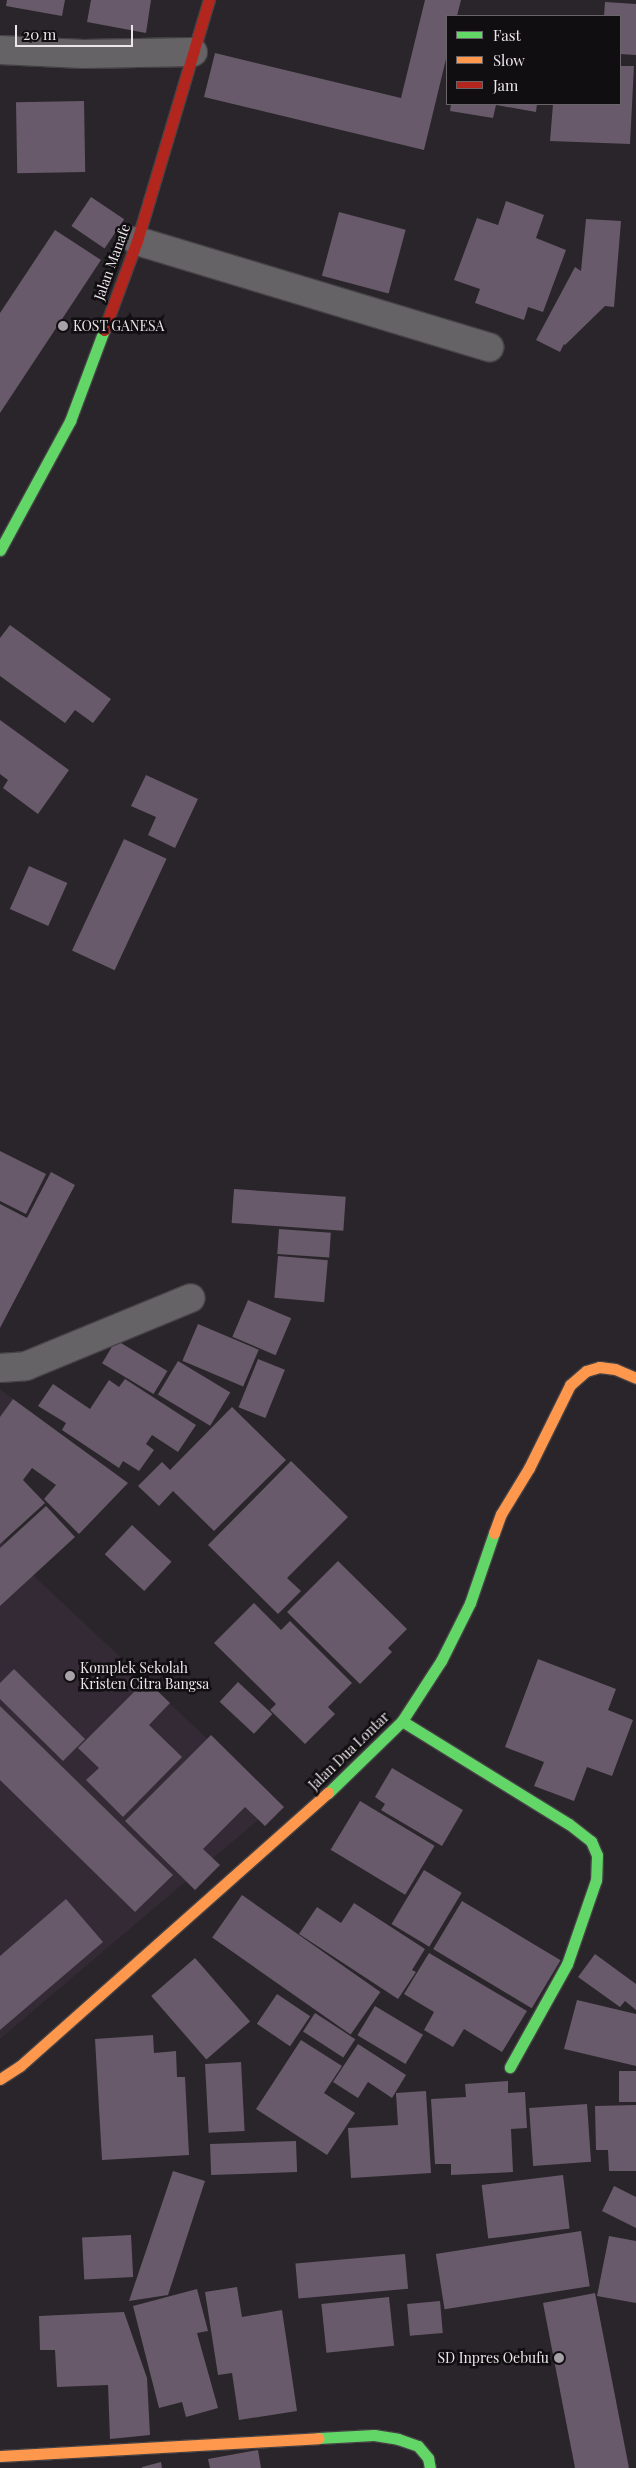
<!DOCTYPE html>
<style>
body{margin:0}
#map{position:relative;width:636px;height:2468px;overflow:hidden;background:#29252a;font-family:"Playfair Display",serif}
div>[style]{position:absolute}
.built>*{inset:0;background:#332a35}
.building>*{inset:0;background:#685a6a;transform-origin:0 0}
.roads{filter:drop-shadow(1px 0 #454245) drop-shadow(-1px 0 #454245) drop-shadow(0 1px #454245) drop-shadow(0 -1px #454245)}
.street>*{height:28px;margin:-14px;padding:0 14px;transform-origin:14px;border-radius:14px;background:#656366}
.fast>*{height:11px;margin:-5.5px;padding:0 5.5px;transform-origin:5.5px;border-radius:5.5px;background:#63d668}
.slow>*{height:11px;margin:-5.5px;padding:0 5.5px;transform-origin:5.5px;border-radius:5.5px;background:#ff974d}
.jam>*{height:11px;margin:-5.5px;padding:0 5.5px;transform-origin:5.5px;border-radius:5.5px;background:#b3261e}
.dots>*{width:14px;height:14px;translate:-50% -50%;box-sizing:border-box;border:2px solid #110e11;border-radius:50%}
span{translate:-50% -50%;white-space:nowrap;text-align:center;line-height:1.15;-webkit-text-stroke:5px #110e11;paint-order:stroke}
.street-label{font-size:14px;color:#eae6ea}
.poi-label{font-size:14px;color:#eae6ea}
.left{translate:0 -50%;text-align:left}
.right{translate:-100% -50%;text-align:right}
.legend{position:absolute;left:446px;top:15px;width:175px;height:90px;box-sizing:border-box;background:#110e11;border:1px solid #686468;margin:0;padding:6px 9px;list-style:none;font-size:15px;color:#eae6ea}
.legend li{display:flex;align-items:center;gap:10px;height:25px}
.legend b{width:25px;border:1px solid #686468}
.scale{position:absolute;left:15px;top:25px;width:118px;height:22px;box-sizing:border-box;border:2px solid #eae6ea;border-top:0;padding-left:6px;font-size:15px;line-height:18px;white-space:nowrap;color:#eae6ea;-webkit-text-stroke:4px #110e11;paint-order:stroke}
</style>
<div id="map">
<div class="built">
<div style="clip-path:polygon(0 1389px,41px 1420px,3px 1547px,277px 1804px,0 2039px)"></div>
</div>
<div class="building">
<div style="clip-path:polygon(7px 0,65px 0,62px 16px,6px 6px)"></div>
<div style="clip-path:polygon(91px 0,151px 0,146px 33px,87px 22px)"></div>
<div style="clip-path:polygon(425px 0,461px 0,457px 16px,447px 16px,447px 55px,424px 150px,204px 97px,215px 53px,401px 98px)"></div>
<div style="clip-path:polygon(605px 2px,636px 4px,636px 55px,620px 54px,620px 16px,604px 16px)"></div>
<div style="clip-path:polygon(620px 66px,634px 66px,630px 144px,550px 141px,553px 104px,620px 104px)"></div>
<div style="left:84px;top:101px;width:71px;height:68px;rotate:89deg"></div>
<div style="clip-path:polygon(451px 104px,537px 104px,536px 112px,496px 105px,493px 118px,450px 111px)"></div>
<div style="left:91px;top:197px;width:40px;height:35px;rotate:34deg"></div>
<div style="clip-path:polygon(506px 201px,544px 215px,536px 238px,566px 250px,543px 312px,528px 307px,524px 320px,475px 303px,480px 289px,454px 280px,477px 218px,498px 225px)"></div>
<div style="left:339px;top:212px;width:69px;height:66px;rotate:15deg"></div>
<div style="clip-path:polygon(586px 219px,621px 221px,614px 307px,605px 306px,565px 345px,564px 344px,560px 352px,536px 340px,575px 267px,581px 271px)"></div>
<div style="clip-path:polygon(55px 230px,101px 260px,0 413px,0 313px)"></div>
<div style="clip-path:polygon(10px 625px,111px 699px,93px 723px,75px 710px,65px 723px,0 676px,0 638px)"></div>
<div style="clip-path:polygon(0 720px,69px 770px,38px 814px,3px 788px,8px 780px,0 774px)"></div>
<div style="clip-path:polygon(146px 775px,198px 799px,175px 848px,148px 835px,156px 817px,131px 806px)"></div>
<div style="left:124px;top:839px;width:47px;height:123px;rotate:25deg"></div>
<div style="left:29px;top:866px;width:42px;height:47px;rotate:24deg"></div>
<div style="clip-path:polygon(0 1151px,46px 1174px,26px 1214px,0 1201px)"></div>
<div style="clip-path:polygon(51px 1172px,75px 1185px,0 1328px,0 1204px,27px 1218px)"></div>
<div style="left:234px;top:1189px;width:112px;height:34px;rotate:4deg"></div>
<div style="left:279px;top:1229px;width:52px;height:25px;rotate:4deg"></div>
<div style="left:278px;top:1256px;width:50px;height:42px;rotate:5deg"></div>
<div style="left:248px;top:1300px;width:47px;height:40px;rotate:23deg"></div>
<div style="left:198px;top:1324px;width:66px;height:40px;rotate:23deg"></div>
<div style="left:116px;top:1340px;width:60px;height:27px;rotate:31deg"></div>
<div style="left:258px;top:1359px;width:29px;height:52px;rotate:22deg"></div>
<div style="left:178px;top:1361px;width:61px;height:39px;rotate:31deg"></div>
<div style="clip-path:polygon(125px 1379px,196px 1425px,178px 1452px,152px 1435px,146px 1444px,154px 1450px,139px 1471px,123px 1461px,119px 1468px,62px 1430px,66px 1423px,38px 1406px,53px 1384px,90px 1409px,109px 1380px,119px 1387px)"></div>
<div style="clip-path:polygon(13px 1399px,128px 1483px,79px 1534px,44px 1499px,56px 1485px,32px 1468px,23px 1480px,45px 1503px,0 1544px,0 1417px)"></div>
<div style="clip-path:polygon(232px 1407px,286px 1460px,214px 1531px,173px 1491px,159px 1506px,138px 1486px,162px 1462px,170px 1470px)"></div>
<div style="clip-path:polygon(291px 1461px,348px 1517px,287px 1578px,301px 1591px,278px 1614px,208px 1545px)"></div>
<div style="clip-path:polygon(46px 1506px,75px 1537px,0 1606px,0 1548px)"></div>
<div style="left:132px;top:1525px;width:54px;height:40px;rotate:43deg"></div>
<div style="clip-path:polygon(338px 1561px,407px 1629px,388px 1648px,392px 1652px,360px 1684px,287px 1612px)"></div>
<div style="clip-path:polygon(254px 1603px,281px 1630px,290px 1621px,352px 1683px,328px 1707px,335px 1714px,305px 1744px,270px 1710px,276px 1704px,214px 1643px)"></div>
<div style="clip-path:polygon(538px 1659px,616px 1689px,608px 1710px,633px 1720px,612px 1776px,587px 1767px,574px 1801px,534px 1786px,544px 1762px,505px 1747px)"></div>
<div style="clip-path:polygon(14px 1669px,85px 1739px,63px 1761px,0 1699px,0 1683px)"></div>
<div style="clip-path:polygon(146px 1680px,170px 1703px,149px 1725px,182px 1757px,123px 1817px,86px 1780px,99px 1768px,78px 1748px)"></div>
<div style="left:238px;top:1682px;width:47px;height:27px;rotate:43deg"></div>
<div style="clip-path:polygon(0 1706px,173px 1875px,135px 1912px,0 1780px)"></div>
<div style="clip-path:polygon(211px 1735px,284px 1807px,265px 1826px,245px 1807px,203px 1849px,220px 1865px,195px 1890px,125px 1821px)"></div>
<div style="clip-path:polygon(392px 1768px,463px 1810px,442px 1846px,381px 1810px,385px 1804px,375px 1797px)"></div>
<div style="left:360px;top:1801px;width:87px;height:57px;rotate:31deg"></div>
<div style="left:424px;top:1870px;width:44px;height:63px;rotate:31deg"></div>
<div style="left:242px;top:1895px;width:169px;height:52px;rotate:35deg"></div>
<div style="clip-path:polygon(66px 1899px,103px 1942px,0 2030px,0 1956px)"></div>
<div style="left:462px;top:1901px;width:115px;height:56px;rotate:31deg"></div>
<div style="clip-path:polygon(354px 1903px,425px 1949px,412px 1970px,416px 1972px,398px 1999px,299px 1934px,317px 1907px,341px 1923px)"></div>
<div style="clip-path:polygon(429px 1953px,527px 2011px,502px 2052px,464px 2029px,453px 2047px,424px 2030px,434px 2012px,404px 1994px)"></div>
<div style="clip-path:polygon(595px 1954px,636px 1984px,636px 2010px,625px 2001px,620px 2007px,578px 1977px)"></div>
<div style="left:195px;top:1958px;width:84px;height:58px;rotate:49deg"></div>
<div style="left:277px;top:1994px;width:40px;height:36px;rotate:34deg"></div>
<div style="clip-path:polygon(577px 2000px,636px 2014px,636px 2066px,564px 2049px)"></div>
<div style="left:375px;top:2006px;width:56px;height:34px;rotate:31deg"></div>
<div style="left:315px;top:2013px;width:48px;height:22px;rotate:33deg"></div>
<div style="clip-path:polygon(153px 2035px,154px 2053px,176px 2051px,177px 2077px,185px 2077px,189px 2155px,102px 2160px,95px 2039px)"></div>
<div style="clip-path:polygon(301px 2040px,342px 2066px,324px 2093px,355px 2113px,327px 2155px,256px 2109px)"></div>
<div style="clip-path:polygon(358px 2044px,406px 2075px,392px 2098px,368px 2082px,358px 2098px,333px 2082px)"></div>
<div style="left:241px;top:2062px;width:69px;height:36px;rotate:87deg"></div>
<div style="left:636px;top:2071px;width:31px;height:17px;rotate:90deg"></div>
<div style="clip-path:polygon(508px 2081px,508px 2093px,525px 2092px,527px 2128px,511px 2129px,513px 2172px,451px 2175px,451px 2164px,435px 2164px,431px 2099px,466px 2097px,465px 2084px)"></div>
<div style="clip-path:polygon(426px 2091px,431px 2173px,351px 2178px,348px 2128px,398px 2125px,396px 2093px)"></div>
<div style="left:587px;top:2104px;width:58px;height:58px;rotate:86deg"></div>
<div style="clip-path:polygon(636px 2105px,636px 2171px,609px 2171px,608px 2150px,596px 2150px,595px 2106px)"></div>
<div style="left:296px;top:2141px;width:31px;height:86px;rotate:88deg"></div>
<div style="clip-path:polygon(173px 2171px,205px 2181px,168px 2295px,129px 2301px)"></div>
<div style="left:563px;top:2175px;width:54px;height:82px;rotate:83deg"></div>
<div style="clip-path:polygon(614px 2186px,636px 2197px,636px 2228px,602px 2211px)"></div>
<div style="left:581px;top:2231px;width:56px;height:147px;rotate:81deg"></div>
<div style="left:131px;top:2235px;width:42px;height:49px;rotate:87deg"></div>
<div style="clip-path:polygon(609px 2236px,636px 2241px,636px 2303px,597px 2296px)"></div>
<div style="left:405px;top:2254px;width:35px;height:110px;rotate:85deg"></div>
<div style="clip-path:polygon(237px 2287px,242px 2317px,282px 2310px,297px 2411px,239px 2420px,232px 2373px,218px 2375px,205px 2292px)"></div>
<div style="clip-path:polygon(197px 2289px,208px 2331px,197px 2333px,218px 2408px,186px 2417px,182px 2402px,159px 2408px,133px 2306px)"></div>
<div style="left:595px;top:2293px;width:178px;height:53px;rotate:79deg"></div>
<div style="left:389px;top:2297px;width:49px;height:68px;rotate:84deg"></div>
<div style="left:440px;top:2301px;width:32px;height:33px;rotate:85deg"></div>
<div style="clip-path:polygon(124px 2312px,147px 2378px,150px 2435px,110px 2439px,108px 2385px,57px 2387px,55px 2350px,40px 2350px,39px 2316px)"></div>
<div style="clip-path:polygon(258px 2450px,261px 2468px,210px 2468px,208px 2459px)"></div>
<div style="clip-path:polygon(161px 2462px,162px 2468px,142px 2468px,142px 2467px)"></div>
</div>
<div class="roads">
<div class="street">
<div style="left:0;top:50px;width:83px;rotate:2.8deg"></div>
<div style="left:83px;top:54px;width:110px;rotate:-1deg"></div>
<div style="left:137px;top:241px;width:368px;rotate:16.8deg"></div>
<div style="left:0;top:1368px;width:26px;rotate:-4deg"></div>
<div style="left:26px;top:1366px;width:178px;rotate:-22.4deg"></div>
</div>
<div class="fast">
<div style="left:0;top:550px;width:147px;rotate:-61.5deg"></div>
<div style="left:70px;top:421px;width:97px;rotate:-69.5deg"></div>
<div style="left:402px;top:1721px;width:196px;rotate:31.7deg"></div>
<div style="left:569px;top:1824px;width:28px;rotate:38deg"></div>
<div style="left:591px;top:1841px;width:15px;rotate:67deg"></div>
<div style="left:597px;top:1855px;width:25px;rotate:92deg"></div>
<div style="left:596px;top:1880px;width:89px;rotate:109deg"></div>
<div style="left:567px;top:1964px;width:118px;rotate:119deg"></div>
<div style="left:328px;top:1793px;width:103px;rotate:-44.2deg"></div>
<div style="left:402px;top:1721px;width:72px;rotate:-57deg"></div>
<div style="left:441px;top:1661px;width:65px;rotate:-63.4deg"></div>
<div style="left:470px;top:1603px;width:74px;rotate:-71.1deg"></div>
<div style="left:318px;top:2438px;width:56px;rotate:-3.1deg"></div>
<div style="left:374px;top:2435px;width:24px;rotate:9deg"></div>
<div style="left:398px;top:2439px;width:21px;rotate:19deg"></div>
<div style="left:418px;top:2446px;width:16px;rotate:50deg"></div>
<div style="left:428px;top:2458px;width:10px;rotate:79deg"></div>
</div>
<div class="slow">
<div style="left:494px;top:1533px;width:20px;rotate:-70deg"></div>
<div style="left:501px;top:1514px;width:54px;rotate:-58.7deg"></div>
<div style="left:529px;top:1468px;width:93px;rotate:-63.7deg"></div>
<div style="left:570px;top:1385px;width:21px;rotate:-41deg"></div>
<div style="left:586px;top:1371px;width:14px;rotate:-17deg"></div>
<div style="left:599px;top:1367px;width:16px;rotate:7deg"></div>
<div style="left:615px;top:1369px;width:23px;rotate:23deg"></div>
<div style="left:0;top:2079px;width:24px;rotate:-33deg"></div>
<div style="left:20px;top:2066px;width:412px;rotate:-41.6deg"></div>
<div style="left:0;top:2456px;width:319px;rotate:-3.2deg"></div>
</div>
<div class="jam">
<div style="left:104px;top:330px;width:95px;rotate:-69.7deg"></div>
<div style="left:137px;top:241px;width:252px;rotate:-73.4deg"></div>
</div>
</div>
<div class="dots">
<div style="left:63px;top:326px;background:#a6a2a7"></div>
<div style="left:70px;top:1676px;background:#a6a2a7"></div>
<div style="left:559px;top:2358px;background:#a6a2a7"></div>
</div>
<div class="street-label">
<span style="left:112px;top:262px;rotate:-70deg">Jalan Manafe</span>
<span style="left:349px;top:1751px;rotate:-44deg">Jalan Dua Lontar</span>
</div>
<div class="poi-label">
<span class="left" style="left:73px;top:326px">KOST GANESA</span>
<span class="left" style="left:80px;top:1676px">Komplek Sekolah<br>Kristen Citra Bangsa</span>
<span class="right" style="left:549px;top:2358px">SD Inpres Oebufu</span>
</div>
<ul class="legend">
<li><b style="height:6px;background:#63d668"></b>Fast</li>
<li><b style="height:6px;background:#ff974d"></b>Slow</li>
<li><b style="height:6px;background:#b3261e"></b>Jam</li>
</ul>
<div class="scale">20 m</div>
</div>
